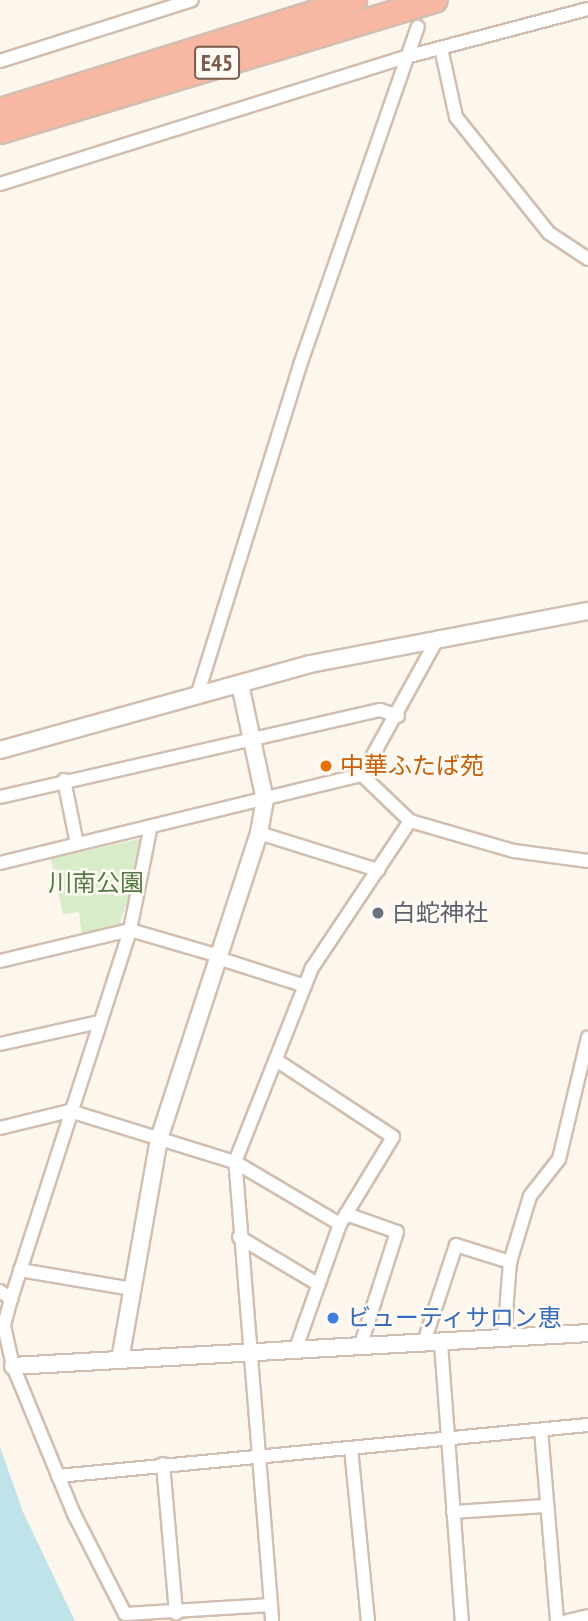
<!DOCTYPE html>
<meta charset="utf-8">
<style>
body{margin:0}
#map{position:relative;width:588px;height:1621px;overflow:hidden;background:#fdf6ec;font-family:"PT Sans Narrow","Noto Sans JP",sans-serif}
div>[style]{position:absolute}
.green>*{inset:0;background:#d8ecc9}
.water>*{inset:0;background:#bfe3e8}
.roads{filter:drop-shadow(2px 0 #d1beb0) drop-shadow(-2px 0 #d1beb0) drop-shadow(0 2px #d1beb0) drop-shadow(0 -2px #d1beb0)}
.minor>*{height:12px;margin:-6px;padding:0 6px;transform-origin:6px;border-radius:6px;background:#fff}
.tertiary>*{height:16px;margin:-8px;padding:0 8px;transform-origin:8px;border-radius:8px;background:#fff}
.motorway>*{height:23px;margin:-11.5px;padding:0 11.5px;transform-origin:11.5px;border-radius:11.5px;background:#f7b7a3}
.dots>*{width:19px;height:19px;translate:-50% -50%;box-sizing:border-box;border:4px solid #fffaf3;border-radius:50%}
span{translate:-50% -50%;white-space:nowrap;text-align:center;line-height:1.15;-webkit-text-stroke:5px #fffaf3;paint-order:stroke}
.shield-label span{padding:2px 5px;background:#fffaf3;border:2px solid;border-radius:5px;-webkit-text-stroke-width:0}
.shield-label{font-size:23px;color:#7a5c4d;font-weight:700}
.food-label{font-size:24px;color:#c56008}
.left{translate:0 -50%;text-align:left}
.park-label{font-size:24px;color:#537a41}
.worship-label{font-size:24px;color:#5b616d}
.shop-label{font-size:24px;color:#366cbe}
</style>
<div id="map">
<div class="green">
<div style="clip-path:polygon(147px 837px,119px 927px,82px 935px,79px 912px,63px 914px,51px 859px)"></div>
</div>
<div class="water">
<div style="clip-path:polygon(0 1447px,23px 1512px,75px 1621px,0 1621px)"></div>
</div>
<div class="roads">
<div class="minor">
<div style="left:441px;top:48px;width:71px;rotate:77.7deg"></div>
<div style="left:456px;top:117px;width:149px;rotate:51.3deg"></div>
<div style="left:549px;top:233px;width:47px;rotate:33.7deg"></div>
<div style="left:0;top:61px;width:201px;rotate:-17.6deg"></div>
<div style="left:0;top:184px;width:425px;rotate:-17.4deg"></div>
<div style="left:406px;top:57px;width:188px;rotate:-14.8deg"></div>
<div style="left:197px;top:696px;width:347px;rotate:-72.7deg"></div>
<div style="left:300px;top:365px;width:358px;rotate:-70.8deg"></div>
<div style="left:362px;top:775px;width:66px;rotate:43.8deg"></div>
<div style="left:410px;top:821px;width:108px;rotate:16.1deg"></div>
<div style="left:514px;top:851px;width:75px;rotate:7.7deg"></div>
<div style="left:64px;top:780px;width:65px;rotate:78.5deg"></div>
<div style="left:0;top:797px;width:390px;rotate:-12.9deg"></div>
<div style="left:380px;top:710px;width:19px;rotate:18deg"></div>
<div style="left:259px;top:833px;width:125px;rotate:17.3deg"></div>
<div style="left:0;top:863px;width:373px;rotate:-13.7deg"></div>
<div style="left:362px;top:775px;width:157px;rotate:-61deg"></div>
<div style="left:218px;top:958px;width:91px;rotate:17.8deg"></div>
<div style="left:0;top:961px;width:134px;rotate:-13.4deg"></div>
<div style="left:130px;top:930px;width:93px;rotate:16.3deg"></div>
<div style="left:0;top:1044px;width:101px;rotate:-12.5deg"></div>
<div style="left:276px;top:1060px;width:140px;rotate:33.3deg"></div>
<div style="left:393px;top:1137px;width:102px;rotate:121.3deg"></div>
<div style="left:340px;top:1224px;width:135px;rotate:109.5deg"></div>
<div style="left:0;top:1128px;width:72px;rotate:-13.7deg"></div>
<div style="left:70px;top:1111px;width:173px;rotate:17.2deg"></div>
<div style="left:235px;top:1162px;width:122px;rotate:30.6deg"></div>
<div style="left:346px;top:1214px;width:54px;rotate:19.4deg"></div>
<div style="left:397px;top:1232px;width:121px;rotate:107.8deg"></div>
<div style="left:239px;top:1237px;width:90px;rotate:30.9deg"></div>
<div style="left:20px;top:1270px;width:114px;rotate:9.6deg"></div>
<div style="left:0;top:1291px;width:14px;rotate:36deg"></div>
<div style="left:11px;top:1299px;width:28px;rotate:105deg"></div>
<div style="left:4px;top:1326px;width:41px;rotate:77.3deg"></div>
<div style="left:13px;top:1366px;width:160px;rotate:67.6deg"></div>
<div style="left:74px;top:1514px;width:112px;rotate:63deg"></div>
<div style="left:125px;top:1614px;width:146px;rotate:-3.5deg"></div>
<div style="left:271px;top:1605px;width:16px;rotate:86deg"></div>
<div style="left:11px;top:1299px;width:388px;rotate:-72.1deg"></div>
<div style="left:130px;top:930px;width:102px;rotate:-78.7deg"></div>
<div style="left:504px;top:1338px;width:76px;rotate:-85.5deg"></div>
<div style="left:510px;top:1262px;width:69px;rotate:-73.1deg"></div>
<div style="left:530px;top:1196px;width:47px;rotate:-51.9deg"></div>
<div style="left:559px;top:1159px;width:125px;rotate:-76.6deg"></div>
<div style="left:441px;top:1344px;width:278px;rotate:85.7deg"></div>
<div style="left:423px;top:1345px;width:105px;rotate:-71.7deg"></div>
<div style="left:456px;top:1245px;width:57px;rotate:17.5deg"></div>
<div style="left:541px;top:1430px;width:192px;rotate:85.2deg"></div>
<div style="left:351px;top:1448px;width:174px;rotate:84.4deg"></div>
<div style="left:163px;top:1464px;width:150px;rotate:85deg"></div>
<div style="left:58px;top:1476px;width:532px;rotate:-5.5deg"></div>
<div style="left:453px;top:1512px;width:94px;rotate:-3.7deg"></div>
<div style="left:271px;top:1605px;width:444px;rotate:-94.6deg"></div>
<div style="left:235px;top:1162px;width:209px;rotate:-68.4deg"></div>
<div style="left:312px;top:968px;width:177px;rotate:-56.3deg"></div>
<div style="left:567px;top:1621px;width:22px;rotate:-13deg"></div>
</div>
<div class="tertiary">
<div style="left:0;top:750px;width:322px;rotate:-15.5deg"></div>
<div style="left:310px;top:664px;width:283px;rotate:-10.8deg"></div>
<div style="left:120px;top:1360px;width:224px;rotate:-80deg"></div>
<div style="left:159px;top:1139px;width:322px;rotate:-71.9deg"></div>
<div style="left:259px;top:833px;width:34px;rotate:-80deg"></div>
<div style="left:265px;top:800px;width:119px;rotate:-102.2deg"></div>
<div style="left:13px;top:1366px;width:576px;rotate:-3.28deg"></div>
</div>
<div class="motorway">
<div style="left:0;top:110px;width:371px;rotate:-17.3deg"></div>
<div style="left:0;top:131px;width:454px;rotate:-16.8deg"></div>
</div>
</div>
<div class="dots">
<div style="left:326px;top:766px;background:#e8710a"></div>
<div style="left:378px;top:913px;background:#6b7280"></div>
<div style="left:333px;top:1318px;background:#3f7fe0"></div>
</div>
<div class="shield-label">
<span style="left:217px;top:63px">E45</span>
</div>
<div class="food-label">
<span class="left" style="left:340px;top:766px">中華ふたば苑</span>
</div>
<div class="park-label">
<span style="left:96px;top:883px">川南公園</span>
</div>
<div class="worship-label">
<span class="left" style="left:392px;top:913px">白蛇神社</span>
</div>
<div class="shop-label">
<span class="left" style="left:347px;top:1318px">ビューティサロン恵</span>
</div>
</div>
